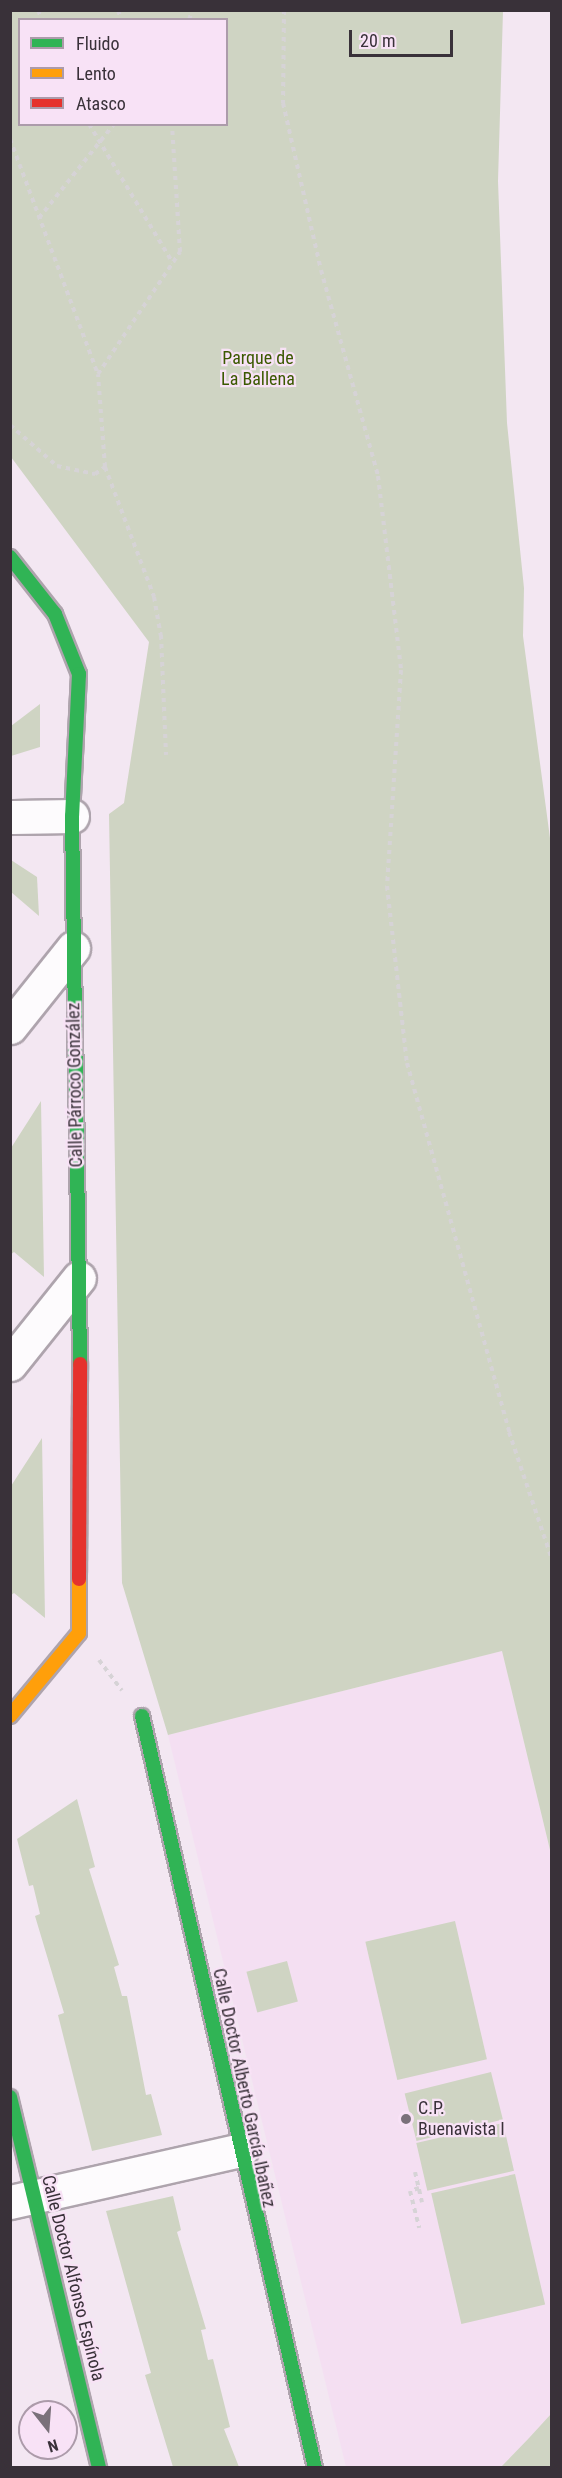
<!DOCTYPE html>
<meta charset="utf-8">
<style>
body{margin:0}
#map{position:relative;width:562px;height:2478px;overflow:hidden;background:#f3e7f2;font-family:"Roboto Condensed",sans-serif}
div>[style]{position:absolute}
.built>*{inset:0;background:#f4dff2}
.green>*{inset:0;background:#cfd4c3;transform-origin:0 0}
.path>*{height:4px;margin-top:-2px;transform-origin:0;background:repeating-linear-gradient(90deg,#d6d3d6 0 4.5px,transparent 0 9px)}
.roads{filter:drop-shadow(2px 0 #aea4ad) drop-shadow(-2px 0 #aea4ad) drop-shadow(0 2px #aea4ad) drop-shadow(0 -2px #aea4ad)}
.street>*{height:33px;margin:-16.5px;padding:0 16.5px;transform-origin:16.5px;border-radius:16.5px;background:#fdfbfd}
.fast>*{height:14px;margin:-7px;padding:0 7px;transform-origin:7px;border-radius:7px;background:#30b455}
.slow>*{height:14px;margin:-7px;padding:0 7px;transform-origin:7px;border-radius:7px;background:#ff9f0a}
.jam>*{height:14px;margin:-7px;padding:0 7px;transform-origin:7px;border-radius:7px;background:#e5322d}
.dots>*{width:16px;height:16px;translate:-50% -50%;box-sizing:border-box;border:3px solid #f8e2f6;border-radius:50%}
span{translate:-50% -50%;white-space:nowrap;text-align:center;line-height:1.15;-webkit-text-stroke:4.5px #f8e2f6;paint-order:stroke}
.park-label{font-size:18px;color:#3b5900}
.street-label{font-size:18px;color:#393139}
.poi-label{font-size:18px;color:#393139}
.left{translate:0 -50%;text-align:left}
.frame{position:absolute;inset:0;border:12px solid #393139;pointer-events:none}
.legend{position:absolute;left:18px;top:18px;width:210px;height:108px;box-sizing:border-box;background:#f8e2f6;border:2px solid #ac9baa;margin:0;padding:8px 10px;list-style:none;font-size:18px;color:#393139}
.legend li{display:flex;align-items:center;gap:12px;height:30px}
.legend b{width:30px;border:2px solid #ac9baa}
.north{position:absolute;left:18px;top:2400px;width:60px;height:60px;box-sizing:border-box;background:#f8e2f6;border:2px solid #ac9baa;border-radius:50%;rotate:163deg;font-size:16px;font-weight:700;line-height:24px;text-align:center;color:#393139}
.north::after{content:'';display:block;margin:auto;width:21px;height:27px;background:#7a717a;clip-path:polygon(50% 0,100% 100%,50% 72%,0 100%)}
.scale{position:absolute;left:349px;top:30px;width:104px;height:27px;box-sizing:border-box;border:3px solid #393139;border-top:0;padding-left:8px;font-size:18px;line-height:21px;white-space:nowrap;color:#393139;-webkit-text-stroke:4px #f8e2f6;paint-order:stroke}
</style>
<div id="map">
<div class="built">
<div style="clip-path:polygon(502px 1651px,551px 1854px,552px 2414px,501px 2467px,346px 2467px,168px 1735px)"></div>
</div>
<div class="green">
<div style="clip-path:polygon(evenodd,10px 11px,503px 11px,498px 181px,507px 423px,524px 588px,523px 636px,552px 853px,551px 1854px,502px 1651px,168px 1735px,122px 1583px,109px 814px,124px 803px,149px 642px,11px 457px,10px 11px,20px 20px,226px 20px,226px 124px,20px 124px,20px 20px)"></div>
<div style="clip-path:polygon(40px 704px,40px 747px,11px 756px,11px 726px)"></div>
<div style="clip-path:polygon(11px 860px,37px 877px,39px 916px,11px 892px)"></div>
<div style="clip-path:polygon(41px 1101px,44px 1277px,14px 1252px,10px 1255px,11px 1148px)"></div>
<div style="clip-path:polygon(42px 1438px,45px 1618px,14px 1593px,10px 1596px,11px 1486px)"></div>
<div style="clip-path:polygon(77px 1799px,95px 1867px,89px 1869px,119px 1965px,114px 1967px,122px 1996px,127px 1996px,146px 2095px,151px 2094px,162px 2135px,92px 2151px,58px 2015px,64px 2013px,35px 1916px,40px 1914px,33px 1885px,29px 1886px,17px 1839px)"></div>
<div style="left:455px;top:1921px;width:142px;height:92px;rotate:77deg"></div>
<div style="left:287px;top:1961px;width:42px;height:42px;rotate:75deg"></div>
<div style="left:491px;top:2072px;width:49px;height:89px;rotate:76deg"></div>
<div style="left:503px;top:2123px;width:49px;height:89px;rotate:77deg"></div>
<div style="left:515px;top:2174px;width:134px;height:86px;rotate:77deg"></div>
<div style="clip-path:polygon(173px 2196px,181px 2230px,177px 2232px,206px 2329px,201px 2330px,208px 2360px,213px 2359px,230px 2427px,224px 2429px,239px 2467px,173px 2467px,145px 2375px,151px 2373px,106px 2211px)"></div>
<div style="clip-path:polygon(551px 2414px,551px 2467px,501px 2467px,529px 2438px)"></div>
</div>
<div class="path">
<div style="left:38px;top:10px;width:11px;rotate:68deg"></div>
<div style="left:118px;top:10px;width:10px;rotate:73deg"></div>
<div style="left:284px;top:10px;width:93px;rotate:90.6deg"></div>
<div style="left:283px;top:103px;width:171px;rotate:77.2deg"></div>
<div style="left:321px;top:270px;width:214px;rotate:74.5deg"></div>
<div style="left:378px;top:476px;width:195px;rotate:83.2deg"></div>
<div style="left:401px;top:670px;width:216px;rotate:93.7deg"></div>
<div style="left:387px;top:886px;width:178px;rotate:83.6deg"></div>
<div style="left:407px;top:1063px;width:383px;rotate:74.5deg"></div>
<div style="left:509px;top:1432px;width:135px;rotate:71.4deg"></div>
<div style="left:189px;top:20px;width:10px;rotate:-73deg"></div>
<div style="left:89px;top:124px;width:162px;rotate:58.9deg"></div>
<div style="left:10px;top:139px;width:251px;rotate:69.5deg"></div>
<div style="left:98px;top:374px;width:147px;rotate:-56.1deg"></div>
<div style="left:180px;top:252px;width:128px;rotate:-93.6deg"></div>
<div style="left:39px;top:218px;width:120px;rotate:-51.4deg"></div>
<div style="left:10px;top:425px;width:62px;rotate:41.1deg"></div>
<div style="left:57px;top:466px;width:39px;rotate:12deg"></div>
<div style="left:95px;top:474px;width:12px;rotate:-35deg"></div>
<div style="left:105px;top:467px;width:93px;rotate:-94.3deg"></div>
<div style="left:105px;top:467px;width:139px;rotate:69.3deg"></div>
<div style="left:154px;top:597px;width:39px;rotate:80deg"></div>
<div style="left:161px;top:635px;width:120px;rotate:87.6deg"></div>
<div style="left:99px;top:1660px;width:38px;rotate:53deg"></div>
<div style="left:415px;top:2172px;width:31px;rotate:77deg"></div>
<div style="left:419px;top:2188px;width:9px;rotate:162deg"></div>
<div style="left:410px;top:2191px;width:38px;rotate:76deg"></div>
</div>
<div class="roads">
<div class="street">
<div style="left:10px;top:817px;width:62px;rotate:-0.9deg"></div>
<div style="left:10px;top:1027px;width:101px;rotate:-51.4deg"></div>
<div style="left:10px;top:1364px;width:110px;rotate:-51.3deg"></div>
<div style="left:10px;top:2202px;width:237px;rotate:-12.7deg"></div>
</div>
<div class="fast">
<div style="left:10px;top:557px;width:73px;rotate:51.7deg"></div>
<div style="left:55px;top:614px;width:65px;rotate:68.2deg"></div>
<div style="left:79px;top:674px;width:142px;rotate:92.8deg"></div>
<div style="left:72px;top:816px;width:548px;rotate:89.16deg"></div>
<div style="left:142px;top:1716px;width:772px;rotate:77.04deg"></div>
<div style="left:10px;top:2097px;width:382px;rotate:76.5deg"></div>
</div>
<div class="slow">
<div style="left:10px;top:1716px;width:108px;rotate:-50.3deg"></div>
<div style="left:79px;top:1633px;width:54px;rotate:-90deg"></div>
</div>
<div class="jam">
<div style="left:79px;top:1579px;width:215px;rotate:-89.7deg"></div>
</div>
</div>
<div class="dots">
<div style="left:406px;top:2119px;background:#7a717a"></div>
</div>
<div class="park-label">
<span style="left:258px;top:369px">Parque de<br>La Ballena</span>
</div>
<div class="street-label">
<span style="left:75px;top:1085px;rotate:-91deg">Calle Párroco González</span>
<span style="left:244px;top:2088px;rotate:78deg">Calle Doctor Alberto García Ibañez</span>
<span style="left:73px;top:2278px;rotate:76deg">Calle Doctor Alfonso Espínola</span>
</div>
<div class="poi-label">
<span class="left" style="left:418px;top:2119px">C.P.<br>Buenavista I</span>
</div>
<div class="frame"></div>
<ul class="legend">
<li><b style="height:8px;background:#30b455"></b>Fluido</li>
<li><b style="height:8px;background:#ff9f0a"></b>Lento</li>
<li><b style="height:8px;background:#e5322d"></b>Atasco</li>
</ul>
<div class="north">N</div>
<div class="scale">20 m</div>
</div>
